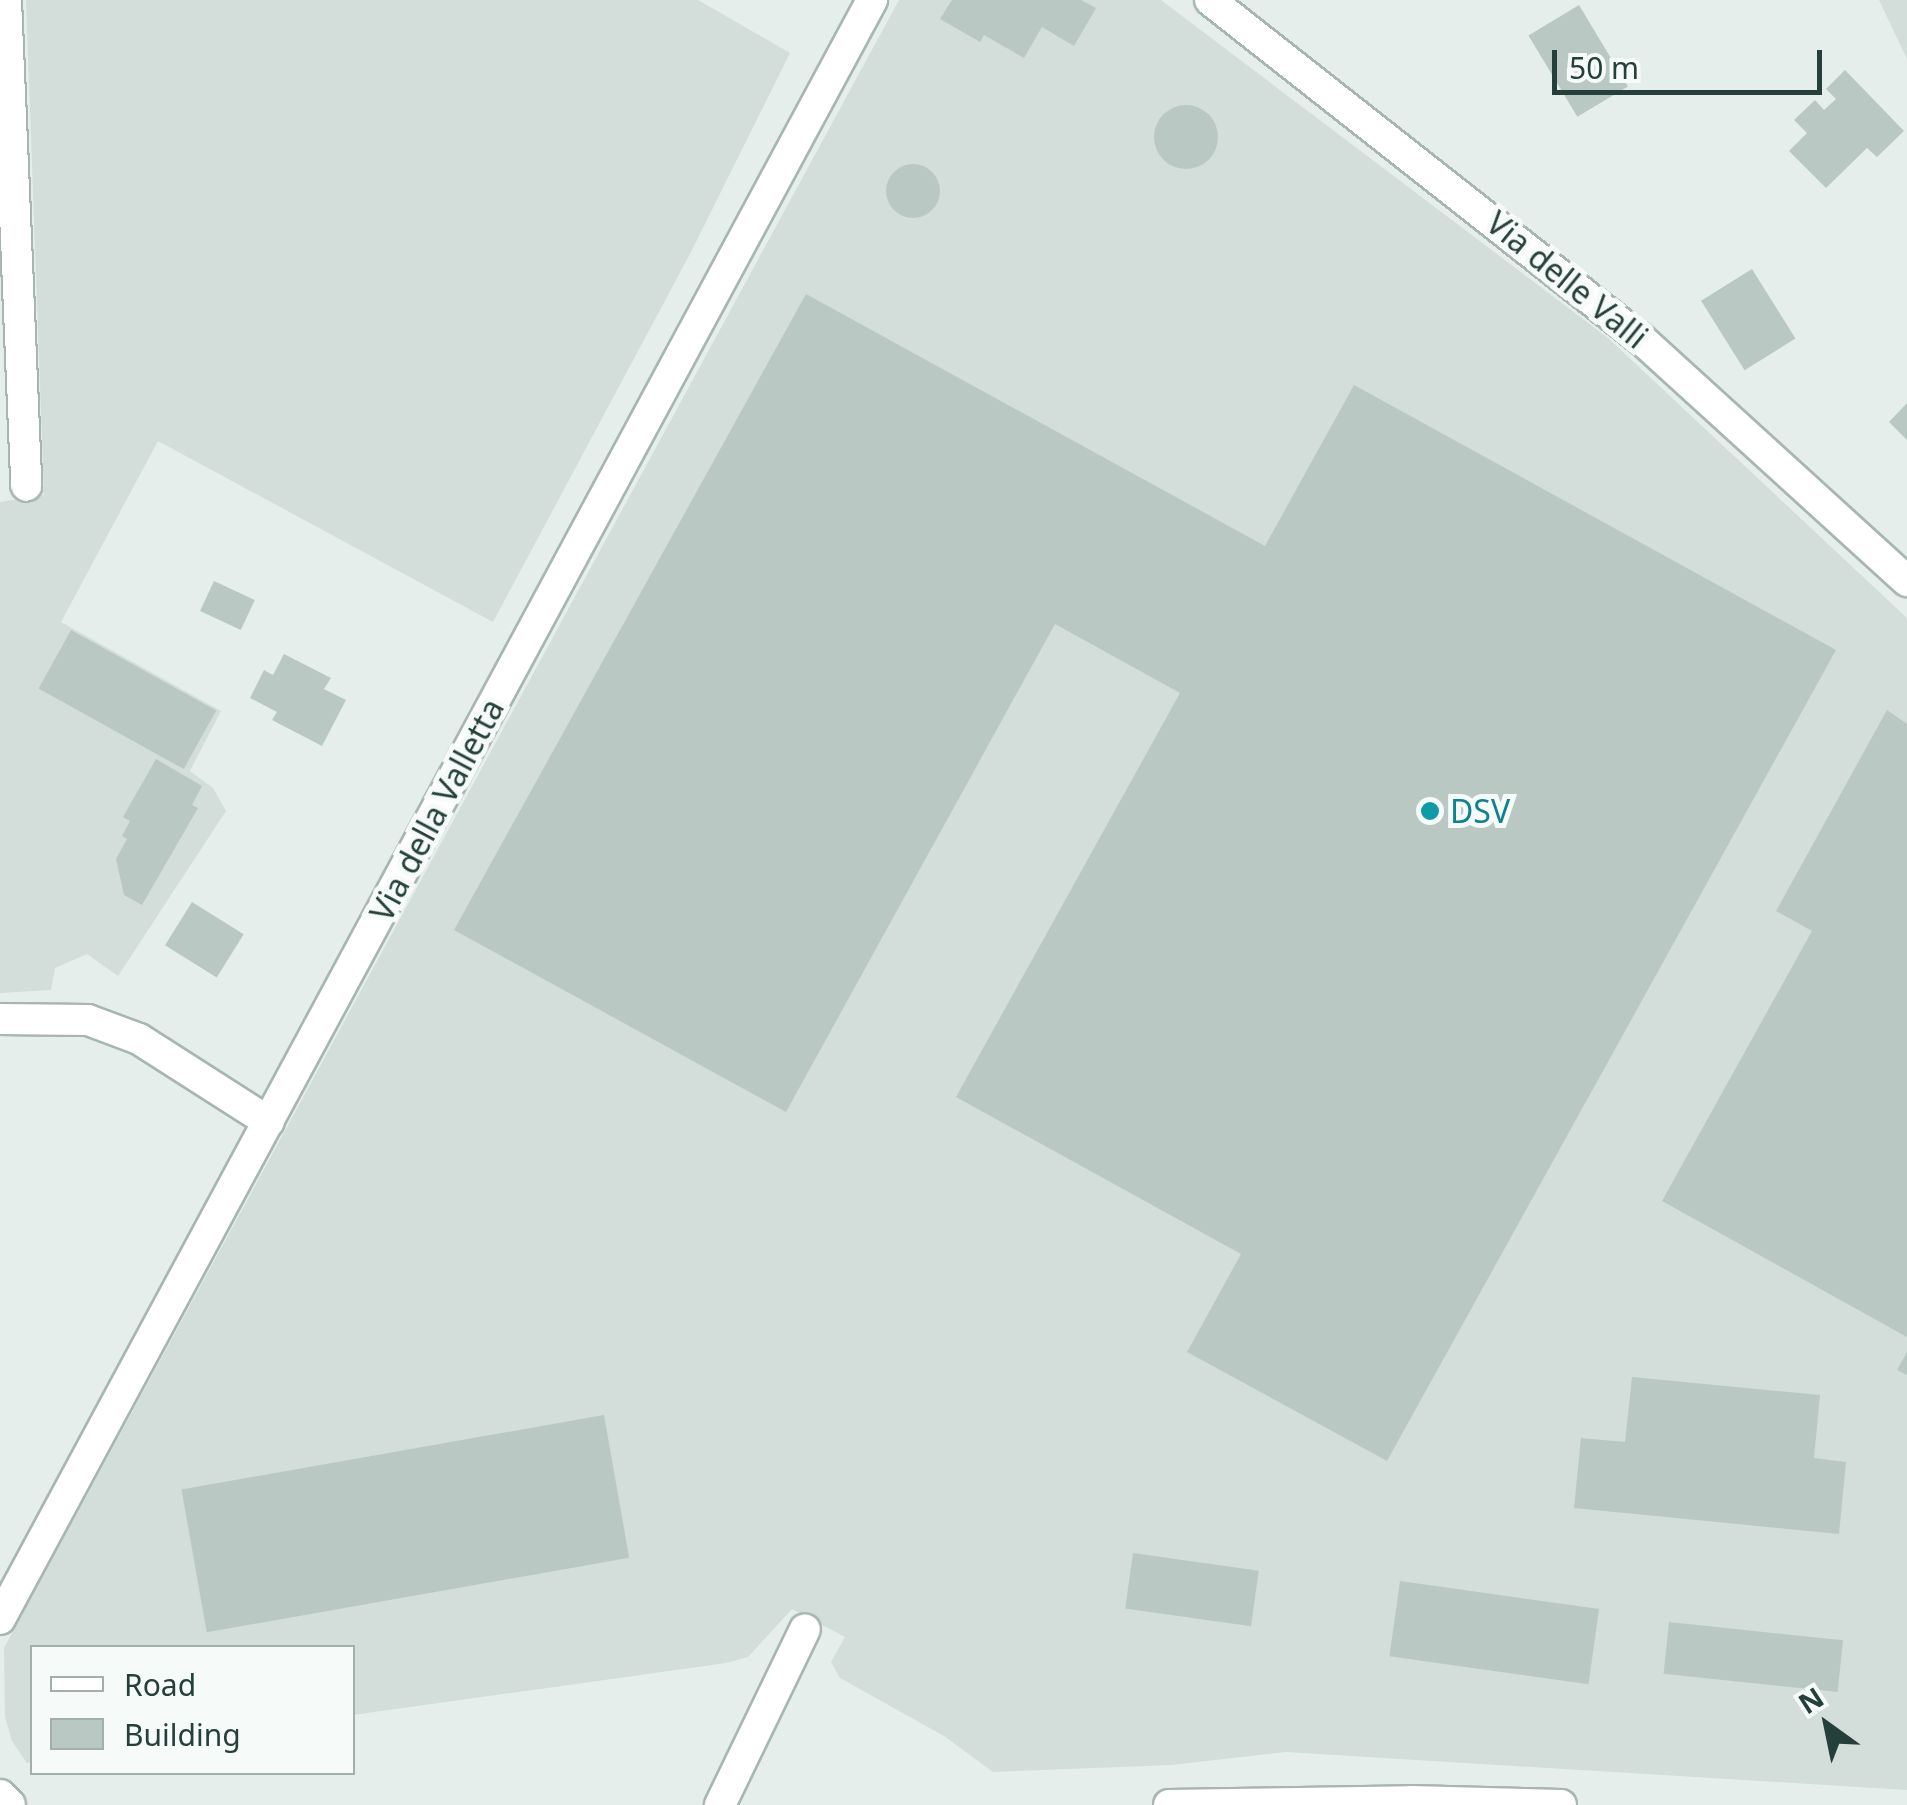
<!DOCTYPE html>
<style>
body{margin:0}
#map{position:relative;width:1907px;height:1805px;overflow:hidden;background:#e5eeea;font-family:"Noto Sans",sans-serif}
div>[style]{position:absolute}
.built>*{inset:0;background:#d3ddd9}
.building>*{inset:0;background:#bac8c3;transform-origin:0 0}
.round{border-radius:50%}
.roads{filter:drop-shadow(2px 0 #a8b6b2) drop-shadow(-2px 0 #a8b6b2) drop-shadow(0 2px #a8b6b2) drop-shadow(0 -2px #a8b6b2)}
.minor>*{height:30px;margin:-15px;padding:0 15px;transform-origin:15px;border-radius:15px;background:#fff}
.tertiary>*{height:30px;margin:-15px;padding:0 15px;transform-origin:15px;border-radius:15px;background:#fff}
.dots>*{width:28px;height:28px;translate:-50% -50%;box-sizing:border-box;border:5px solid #f6faf8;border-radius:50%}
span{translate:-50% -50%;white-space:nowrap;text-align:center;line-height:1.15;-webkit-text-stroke:10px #f6faf8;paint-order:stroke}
.street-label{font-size:32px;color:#253f3a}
.culture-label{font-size:32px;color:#0d838f}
.left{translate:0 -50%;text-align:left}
.legend{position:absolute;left:30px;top:1645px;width:325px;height:130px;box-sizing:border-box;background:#f6faf8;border:2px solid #a2afac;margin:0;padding:12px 18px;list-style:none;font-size:30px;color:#253f3a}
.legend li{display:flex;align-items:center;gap:20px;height:50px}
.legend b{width:50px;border:2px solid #a2afac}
.north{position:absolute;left:1777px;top:1675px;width:100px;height:100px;-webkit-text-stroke:8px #f6faf8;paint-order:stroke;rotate:327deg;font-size:28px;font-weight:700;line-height:40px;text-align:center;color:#253f3a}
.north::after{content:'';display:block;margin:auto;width:35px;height:45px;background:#253f3a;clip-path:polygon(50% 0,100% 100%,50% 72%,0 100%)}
.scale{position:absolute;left:1552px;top:50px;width:270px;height:45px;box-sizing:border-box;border:5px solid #253f3a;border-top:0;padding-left:12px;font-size:30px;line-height:35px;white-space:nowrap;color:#253f3a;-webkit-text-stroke:8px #f6faf8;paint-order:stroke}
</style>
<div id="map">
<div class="built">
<div style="clip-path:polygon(26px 0,698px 0,790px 53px,691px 252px,493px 622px,158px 441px,61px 622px,221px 711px,190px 771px,213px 788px,226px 811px,118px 976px,87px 954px,55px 968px,51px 990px,0 993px,0 502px,44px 495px)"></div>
<div style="clip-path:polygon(899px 0,1161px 0,1608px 338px,1907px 618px,1907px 1790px,1286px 1752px,1172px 1765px,993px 1772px,944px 1736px,840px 1678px,831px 1662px,845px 1637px,792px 1609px,748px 1657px,726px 1663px,353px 1715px,352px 1648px,32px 1648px,32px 1762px,27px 1763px,12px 1741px,5px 1717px,4px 1648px)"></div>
<div style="clip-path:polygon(1879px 0,1907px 0,1907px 59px)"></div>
</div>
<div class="building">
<div style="clip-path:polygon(952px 0,1081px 0,1096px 8px,1074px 46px,1042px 27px,1024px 58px,984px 35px,980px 42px,940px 19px)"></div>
<div style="left:1579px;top:5px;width:95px;height:59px;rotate:59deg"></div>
<div style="clip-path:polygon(1845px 70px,1904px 131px,1877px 157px,1867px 148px,1826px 188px,1789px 151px,1807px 133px,1794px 120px,1815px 100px,1824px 110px,1836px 99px,1826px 89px)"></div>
<div class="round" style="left:1154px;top:105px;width:64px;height:64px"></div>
<div class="round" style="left:886px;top:164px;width:54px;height:54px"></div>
<div style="left:1752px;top:269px;width:82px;height:60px;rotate:58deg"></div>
<div style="clip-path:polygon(806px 294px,1265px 546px,1354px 385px,1836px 650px,1387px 1461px,1187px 1352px,1241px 1254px,956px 1097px,1180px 693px,1055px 624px,786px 1112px,454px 930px)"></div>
<div style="clip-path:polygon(1907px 403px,1907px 440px,1889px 422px)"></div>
<div style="left:214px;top:581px;width:45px;height:33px;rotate:25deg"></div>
<div style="left:71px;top:630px;width:166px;height:67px;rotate:29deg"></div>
<div style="clip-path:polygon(284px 654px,331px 678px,324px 689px,346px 700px,322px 746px,272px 720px,277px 712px,250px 698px,264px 670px,273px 675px)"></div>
<div style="clip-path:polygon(1887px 710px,1907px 724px,1907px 1337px,1662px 1201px,1812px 931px,1776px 911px)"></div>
<div style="clip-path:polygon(156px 759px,202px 786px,192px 805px,198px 808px,142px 905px,124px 895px,116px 859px,127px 839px,122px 836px,130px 821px,123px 817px)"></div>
<div style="left:192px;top:902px;width:61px;height:51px;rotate:32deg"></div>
<div style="clip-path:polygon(1907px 1352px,1907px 1375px,1897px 1370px)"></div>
<div style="clip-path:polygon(1632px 1377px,1820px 1395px,1814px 1458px,1846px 1462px,1839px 1534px,1574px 1508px,1581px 1438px,1625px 1442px)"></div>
<div style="left:604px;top:1415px;width:145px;height:429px;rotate:80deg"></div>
<div style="left:1133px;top:1553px;width:127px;height:56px;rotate:8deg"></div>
<div style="left:1400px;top:1581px;width:201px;height:76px;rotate:8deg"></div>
<div style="left:1669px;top:1622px;width:175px;height:52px;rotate:6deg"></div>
</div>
<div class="roads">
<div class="minor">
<div style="left:6px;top:0;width:486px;rotate:87.6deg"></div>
<div style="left:1210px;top:0;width:548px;rotate:38.19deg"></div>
<div style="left:1641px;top:339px;width:360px;rotate:42.3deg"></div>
<div style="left:0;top:1019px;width:88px;rotate:0.7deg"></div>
<div style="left:88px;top:1020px;width:54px;rotate:20.4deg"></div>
<div style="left:139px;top:1039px;width:154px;rotate:32.6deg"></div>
<div style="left:0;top:1619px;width:1839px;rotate:-61.69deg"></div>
<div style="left:720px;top:1805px;width:195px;rotate:-64.2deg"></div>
</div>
<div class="tertiary">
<div style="left:0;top:1795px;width:14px;rotate:45deg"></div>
<div style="left:1169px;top:1805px;width:242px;rotate:-0.9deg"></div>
<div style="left:1411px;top:1801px;width:150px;rotate:1.5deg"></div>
</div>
</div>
<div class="dots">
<div style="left:1430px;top:811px;background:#0f9aa8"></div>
</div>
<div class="street-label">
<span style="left:1567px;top:280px;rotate:39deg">Via delle Valli</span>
<span style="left:437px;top:810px;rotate:-62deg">Via della Valletta</span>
</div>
<div class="culture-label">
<span class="left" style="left:1450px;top:811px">DSV</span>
</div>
<ul class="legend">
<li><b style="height:12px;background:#fff"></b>Road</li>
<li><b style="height:28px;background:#bac8c3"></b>Building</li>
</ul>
<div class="north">N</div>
<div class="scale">50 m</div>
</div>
